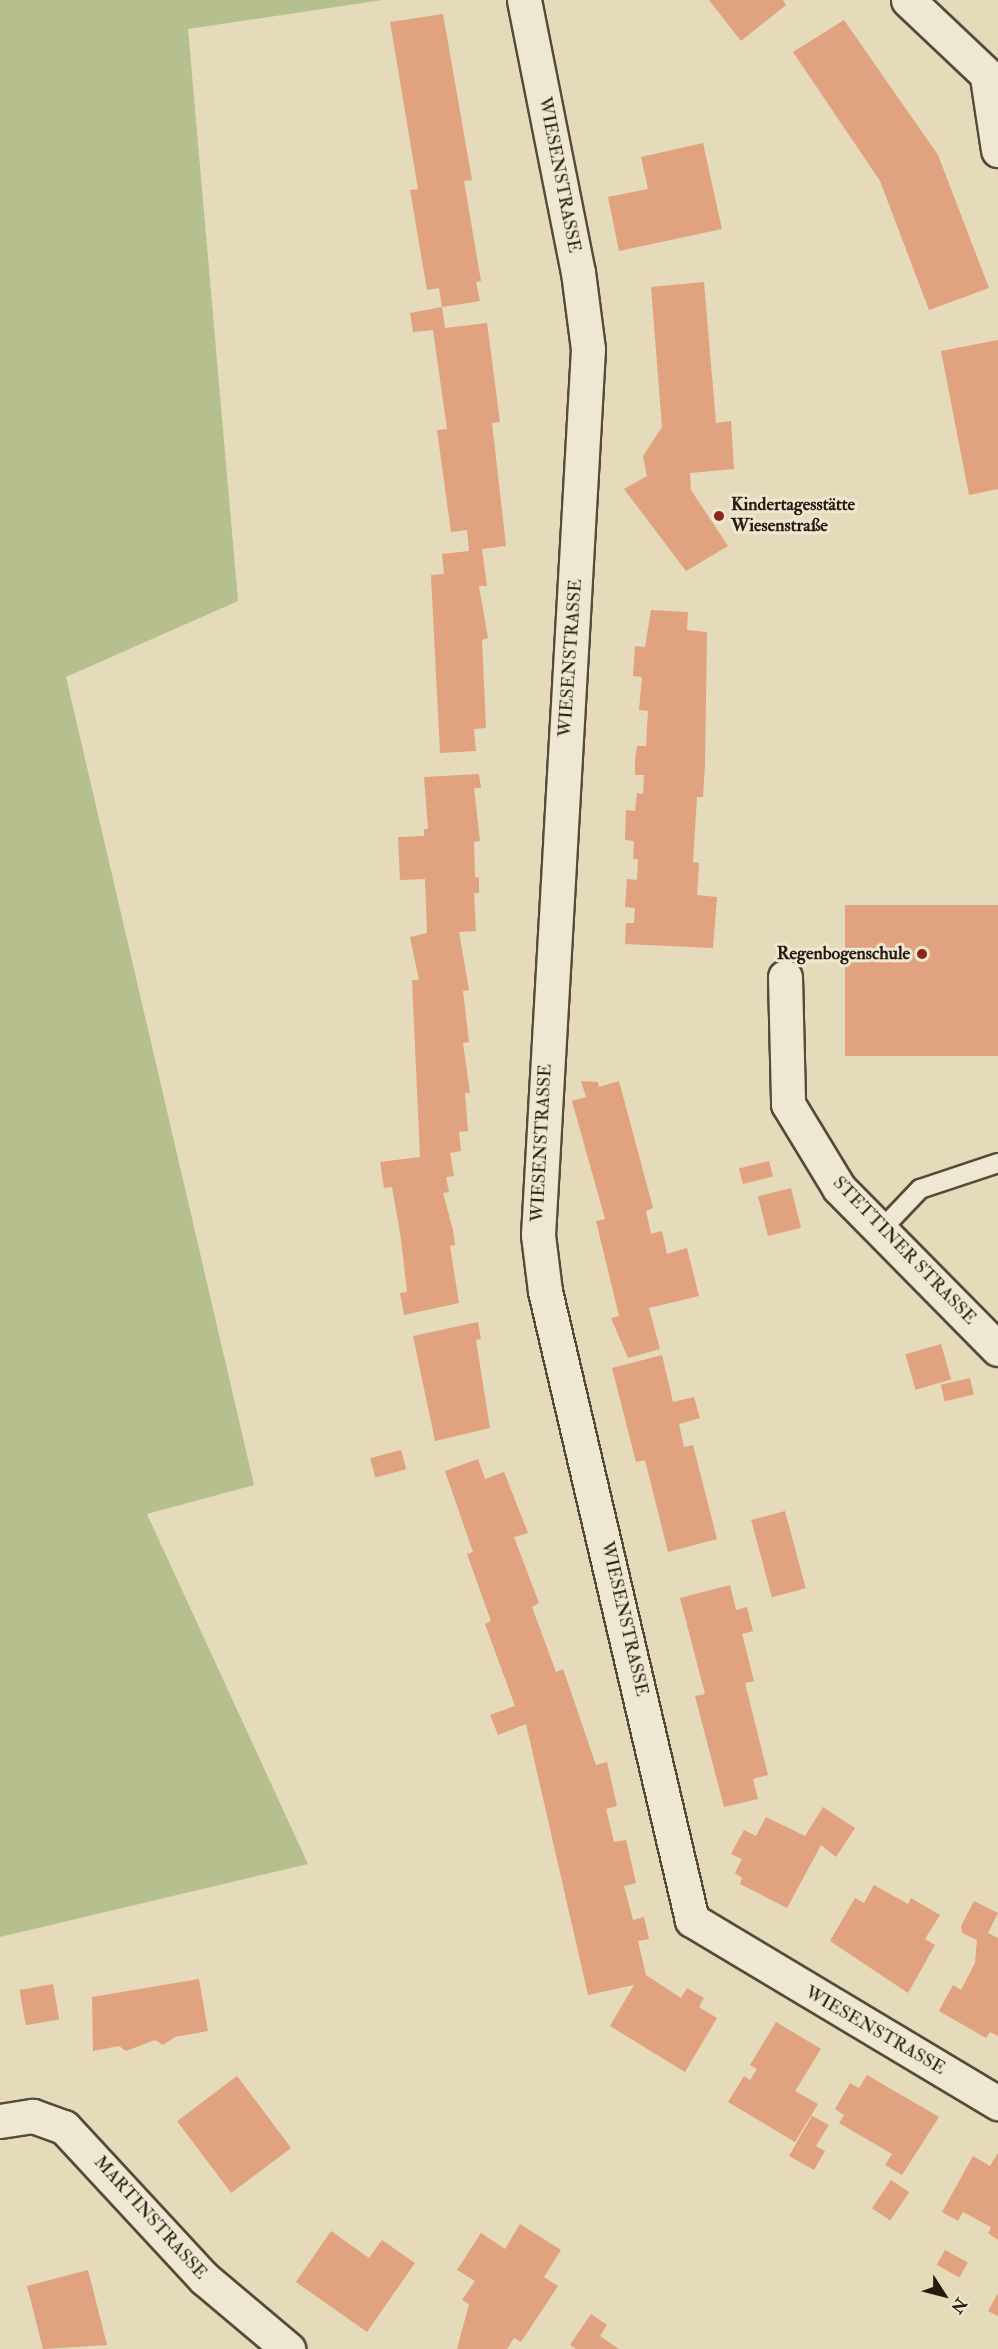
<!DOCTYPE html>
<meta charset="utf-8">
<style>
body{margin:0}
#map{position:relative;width:998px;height:2349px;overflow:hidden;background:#e5dab9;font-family:"IM FELL Double Pica",serif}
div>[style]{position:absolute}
.green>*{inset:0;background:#b6bf8e}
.building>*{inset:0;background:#e1a27f;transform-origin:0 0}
.roads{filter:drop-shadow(2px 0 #564a3a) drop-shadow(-2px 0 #564a3a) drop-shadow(0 2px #564a3a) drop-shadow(0 -2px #564a3a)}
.lane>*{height:18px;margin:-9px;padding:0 9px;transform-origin:9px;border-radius:9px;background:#eee7d2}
.street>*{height:33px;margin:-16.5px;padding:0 16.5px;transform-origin:16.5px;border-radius:16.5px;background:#eee7d2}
.dots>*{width:16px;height:16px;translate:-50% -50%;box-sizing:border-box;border:3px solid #eee7d2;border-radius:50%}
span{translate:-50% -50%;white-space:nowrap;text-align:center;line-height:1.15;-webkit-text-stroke:6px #eee7d2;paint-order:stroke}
.street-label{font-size:18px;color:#271a0f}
.poi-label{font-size:18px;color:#271a0f;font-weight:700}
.left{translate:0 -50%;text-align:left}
.right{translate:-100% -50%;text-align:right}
.north{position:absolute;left:914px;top:2265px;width:60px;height:60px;-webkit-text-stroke:4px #eee7d2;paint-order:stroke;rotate:126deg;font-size:16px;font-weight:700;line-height:24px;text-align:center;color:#271a0f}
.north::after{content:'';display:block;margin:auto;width:21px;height:27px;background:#271a0f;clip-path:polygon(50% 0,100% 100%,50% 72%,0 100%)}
</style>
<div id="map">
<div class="green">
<div style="clip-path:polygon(0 0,382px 0,188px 29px,238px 601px,66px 677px,254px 1485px,147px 1514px,308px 1864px,0 1937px)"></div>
</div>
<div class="building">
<div style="clip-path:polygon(709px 0,783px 0,786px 5px,741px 41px)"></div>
<div style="clip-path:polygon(443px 14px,472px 180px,464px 181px,481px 281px,476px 282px,480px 301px,442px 307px,439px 288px,427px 290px,410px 190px,418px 189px,390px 22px)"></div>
<div style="clip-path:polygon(844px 20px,938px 155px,989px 288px,929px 310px,880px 181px,793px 52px)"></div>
<div style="clip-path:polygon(703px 143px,722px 229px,619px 251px,608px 197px,648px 189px,641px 157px)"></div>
<div style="clip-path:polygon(704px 282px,716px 423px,731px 421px,734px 469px,690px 473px,691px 490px,728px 546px,686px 571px,624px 489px,647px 476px,643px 456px,662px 427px,651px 287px)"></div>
<div style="clip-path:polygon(442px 307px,445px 328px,487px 323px,500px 422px,492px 423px,506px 546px,482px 549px,487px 586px,479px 586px,488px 638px,482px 640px,486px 728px,474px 729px,476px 751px,440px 753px,431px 575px,444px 574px,442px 554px,469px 551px,467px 530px,451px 532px,437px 430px,447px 429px,433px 330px,413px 332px,410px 313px)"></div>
<div style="clip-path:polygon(998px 340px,998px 489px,969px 495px,941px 351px)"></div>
<div style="clip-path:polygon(651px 610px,688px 612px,687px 630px,707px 632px,705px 764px,703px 797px,697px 797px,693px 862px,699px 863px,697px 895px,717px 897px,713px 948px,625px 944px,626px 923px,634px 923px,635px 908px,625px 907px,627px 879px,637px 880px,638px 859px,633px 859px,634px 841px,625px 840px,626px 810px,635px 811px,637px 793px,643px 794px,644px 775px,635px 775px,635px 760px,637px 746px,646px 746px,648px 711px,639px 710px,642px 677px,633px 676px,635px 646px,645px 647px)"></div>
<div style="clip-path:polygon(479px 774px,481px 788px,474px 788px,480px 841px,474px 842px,475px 877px,479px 878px,479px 893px,474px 893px,476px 931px,459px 932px,469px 990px,463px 991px,469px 1042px,463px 1043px,470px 1093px,465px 1093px,468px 1131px,459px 1132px,461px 1151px,450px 1153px,454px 1176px,446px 1177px,449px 1192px,443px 1193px,453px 1230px,455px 1245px,450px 1246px,459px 1303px,404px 1315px,400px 1293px,407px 1292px,401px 1239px,392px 1187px,384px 1188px,380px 1162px,420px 1157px,412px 980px,419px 980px,410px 937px,427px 933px,425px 879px,400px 880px,398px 837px,424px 836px,424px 829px,428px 829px,424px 777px)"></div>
<div style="left:998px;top:905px;width:151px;height:153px;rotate:90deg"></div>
<div style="clip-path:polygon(581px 1081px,598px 1082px,599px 1087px,619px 1081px,653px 1208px,646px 1211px,651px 1234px,662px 1231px,667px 1254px,687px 1248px,699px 1296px,649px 1308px,660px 1349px,628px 1358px,611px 1318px,619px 1316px,596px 1221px,605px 1219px,572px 1101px,586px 1097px)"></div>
<div style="left:769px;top:1161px;width:16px;height:31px;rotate:76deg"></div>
<div style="left:791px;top:1188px;width:41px;height:34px;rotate:76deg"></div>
<div style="clip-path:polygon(478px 1322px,481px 1339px,476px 1340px,490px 1428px,435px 1441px,413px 1336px)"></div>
<div style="left:941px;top:1344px;width:37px;height:37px;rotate:74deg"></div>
<div style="clip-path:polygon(662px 1355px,673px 1402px,694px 1397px,700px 1418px,679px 1424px,684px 1447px,693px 1445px,717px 1539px,668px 1552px,645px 1460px,636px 1462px,612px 1368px)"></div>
<div style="left:970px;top:1378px;width:17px;height:30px;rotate:77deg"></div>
<div style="left:401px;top:1450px;width:20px;height:32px;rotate:75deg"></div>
<div style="clip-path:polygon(478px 1459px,485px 1479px,504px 1472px,528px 1533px,514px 1537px,539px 1603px,532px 1607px,556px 1672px,563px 1669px,596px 1765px,607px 1762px,617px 1806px,606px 1809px,614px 1842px,626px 1840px,636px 1883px,624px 1886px,633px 1920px,644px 1917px,649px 1939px,638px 1941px,646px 1975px,681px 1998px,687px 1988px,704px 1998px,699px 2007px,717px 2018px,685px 2072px,610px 2026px,634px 1985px,588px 1995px,526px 1724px,498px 1735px,490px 1715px,515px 1706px,485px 1624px,491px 1621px,467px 1554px,473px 1552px,445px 1471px)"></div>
<div style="left:785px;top:1511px;width:80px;height:35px;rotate:75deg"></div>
<div style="clip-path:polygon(730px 1585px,736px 1610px,747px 1607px,753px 1631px,742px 1634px,754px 1681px,745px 1683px,768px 1775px,753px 1779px,758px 1799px,724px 1807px,695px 1696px,705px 1694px,680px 1598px)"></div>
<div style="clip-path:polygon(823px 1807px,855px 1828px,836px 1857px,821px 1845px,787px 1908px,740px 1884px,742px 1878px,735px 1873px,742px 1859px,731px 1854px,744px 1830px,756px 1836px,766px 1817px,805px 1836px)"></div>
<div style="clip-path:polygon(874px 1885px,908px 1904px,911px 1898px,940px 1915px,925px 1939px,935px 1945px,908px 1993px,830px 1941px,855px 1898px,864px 1903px)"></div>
<div style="clip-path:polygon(974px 1901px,998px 1913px,988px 1933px,998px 1938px,998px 2036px,990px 2032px,986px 2038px,939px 2011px,953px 1985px,961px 1990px,975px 1963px,977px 1940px,962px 1933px,961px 1926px)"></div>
<div style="clip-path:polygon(199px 1979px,208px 2031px,175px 2037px,163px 2045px,155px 2040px,126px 2051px,119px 2046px,93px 2051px,92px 1997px)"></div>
<div style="left:53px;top:1984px;width:36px;height:34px;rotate:80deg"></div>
<div style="clip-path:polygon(776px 2022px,821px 2049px,795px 2091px,818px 2104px,795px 2142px,728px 2102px,744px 2076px,750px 2080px,757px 2069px,750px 2065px)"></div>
<div style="clip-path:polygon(867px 2075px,939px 2117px,902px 2175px,885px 2165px,892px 2154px,839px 2123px,844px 2115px,835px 2109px,850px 2083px,859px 2088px)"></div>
<div style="left:237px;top:2076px;width:90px;height:75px;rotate:53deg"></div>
<div style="clip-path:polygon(812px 2116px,829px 2125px,816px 2146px,825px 2151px,814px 2170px,789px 2156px)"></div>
<div style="clip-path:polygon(998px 2153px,998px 2240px,988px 2233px,991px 2227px,963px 2212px,958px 2221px,942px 2212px,973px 2156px,990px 2166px)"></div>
<div style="left:891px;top:2180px;width:22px;height:34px;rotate:34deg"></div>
<div style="clip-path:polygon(520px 2224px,561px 2250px,544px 2277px,558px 2286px,521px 2342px,514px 2338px,507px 2349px,457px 2349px,469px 2304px,462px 2300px,475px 2281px,457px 2270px,481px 2233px,505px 2249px)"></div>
<div style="clip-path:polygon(331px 2231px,369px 2258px,382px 2240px,415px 2263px,367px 2332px,296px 2282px)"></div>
<div style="left:945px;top:2250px;width:26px;height:17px;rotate:29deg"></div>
<div style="clip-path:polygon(88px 2270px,107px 2345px,43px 2349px,27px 2286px)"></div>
<div style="clip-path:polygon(998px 2293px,998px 2316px,988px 2311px)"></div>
<div style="clip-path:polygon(591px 2314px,607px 2325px,600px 2336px,619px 2349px,576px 2349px,570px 2345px)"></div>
</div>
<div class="roads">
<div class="lane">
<div style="left:881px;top:1230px;width:57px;rotate:-46.4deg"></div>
<div style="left:920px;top:1189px;width:82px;rotate:-18.4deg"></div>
</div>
<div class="street">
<div style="left:524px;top:0;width:277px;rotate:78.8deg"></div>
<div style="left:578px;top:272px;width:78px;rotate:82.6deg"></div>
<div style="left:588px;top:349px;width:887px;rotate:93.23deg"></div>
<div style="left:538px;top:1235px;width:56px;rotate:82.9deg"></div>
<div style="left:545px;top:1291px;width:646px;rotate:76.85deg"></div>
<div style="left:692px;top:1920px;width:357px;rotate:30.9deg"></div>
<div style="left:908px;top:0;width:124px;rotate:43.4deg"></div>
<div style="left:987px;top:77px;width:74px;rotate:81.4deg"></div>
<div style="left:785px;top:977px;width:127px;rotate:88.6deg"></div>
<div style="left:788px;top:1104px;width:98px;rotate:58.7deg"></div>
<div style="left:839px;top:1188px;width:226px;rotate:45.4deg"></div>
<div style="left:0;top:2121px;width:33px;rotate:-9deg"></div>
<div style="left:33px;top:2116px;width:33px;rotate:20deg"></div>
<div style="left:64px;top:2127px;width:207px;rotate:47.2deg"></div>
<div style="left:205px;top:2279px;width:109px;rotate:40.1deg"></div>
</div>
</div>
<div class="dots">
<div style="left:719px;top:516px;background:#8f2418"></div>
<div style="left:922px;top:954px;background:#8f2418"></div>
</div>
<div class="street-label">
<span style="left:559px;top:175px;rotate:79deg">WIESENSTRASSE</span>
<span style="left:571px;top:658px;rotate:-86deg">WIESENSTRASSE</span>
<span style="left:542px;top:1143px;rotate:-87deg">WIESENSTRASSE</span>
<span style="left:904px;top:1251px;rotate:46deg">STETTINER STRASSE</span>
<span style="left:624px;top:1619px;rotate:77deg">WIESENSTRASSE</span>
<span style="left:875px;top:2031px;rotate:30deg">WIESENSTRASSE</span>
<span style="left:150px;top:2218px;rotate:48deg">MARTINSTRASSE</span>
</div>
<div class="poi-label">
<span class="left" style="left:731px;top:516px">Kindertagesstätte<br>Wiesenstraße</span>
<span class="right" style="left:910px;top:954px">Regenbogenschule</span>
</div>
<div class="north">N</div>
</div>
